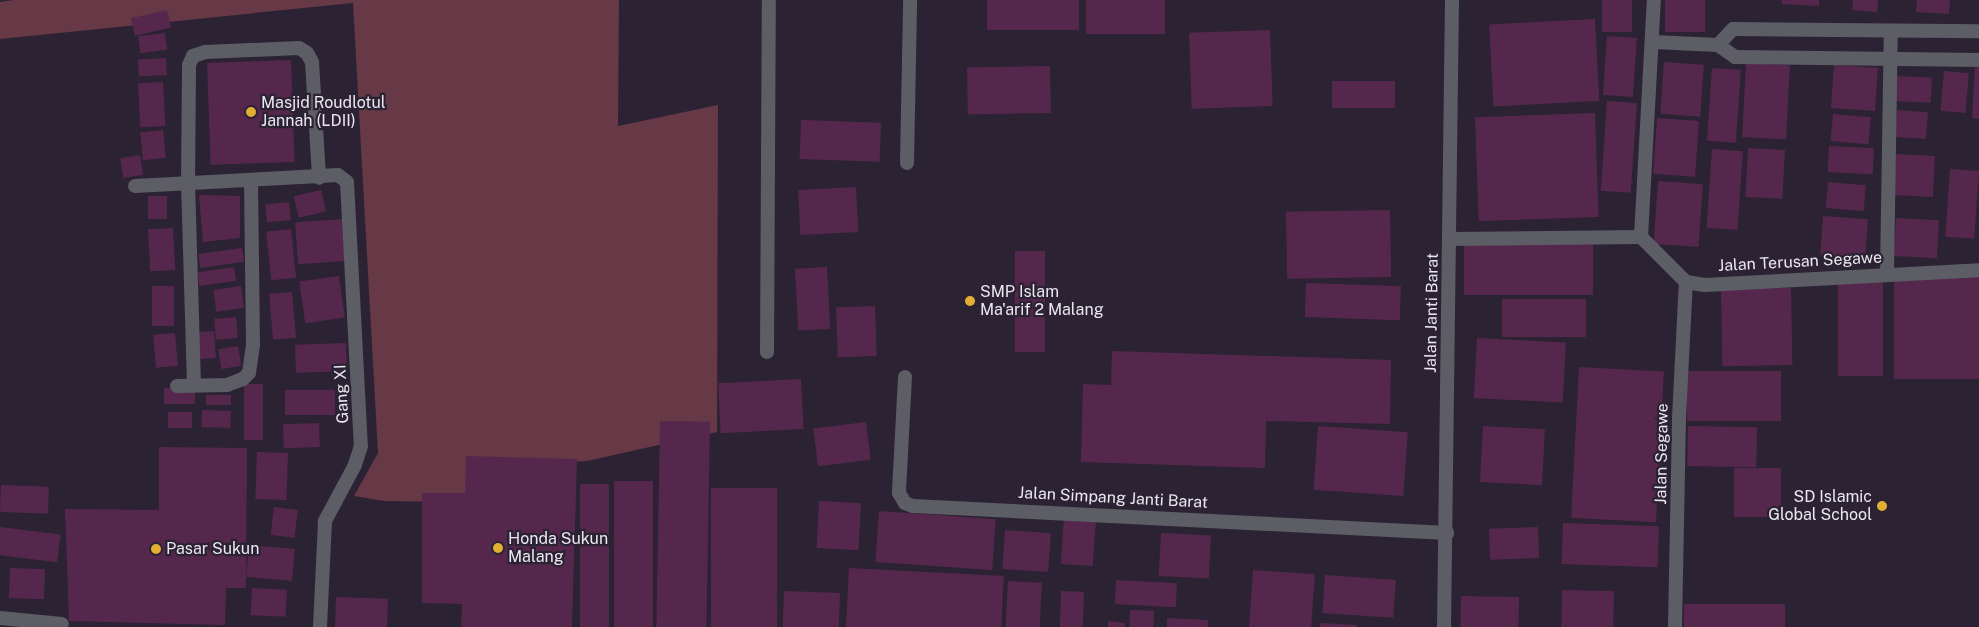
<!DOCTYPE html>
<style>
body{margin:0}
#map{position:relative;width:1979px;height:627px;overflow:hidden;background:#2b2333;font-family:"Public Sans",sans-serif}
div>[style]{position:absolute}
.green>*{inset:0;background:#673845}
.building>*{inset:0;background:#56274d;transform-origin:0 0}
.minor>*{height:14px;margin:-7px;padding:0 7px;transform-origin:7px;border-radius:7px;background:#5c5d65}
.tertiary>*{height:14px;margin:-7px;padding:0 7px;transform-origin:7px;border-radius:7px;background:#5c5d65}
.dots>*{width:14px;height:14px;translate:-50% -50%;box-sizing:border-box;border:2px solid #2b2333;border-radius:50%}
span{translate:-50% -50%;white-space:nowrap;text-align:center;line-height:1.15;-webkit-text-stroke:4.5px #2b2333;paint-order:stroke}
.poi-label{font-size:16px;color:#ebe6f1}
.left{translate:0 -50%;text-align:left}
.right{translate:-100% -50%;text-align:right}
.street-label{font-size:16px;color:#ebe6f1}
</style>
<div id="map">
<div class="green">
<div style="clip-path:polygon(14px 0,619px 0,618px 126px,718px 105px,717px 432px,587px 461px,483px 465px,462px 502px,384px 501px,354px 496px,378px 453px,353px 3px,0 39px,0 2px)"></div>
</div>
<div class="building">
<div style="left:987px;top:0;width:92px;height:30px"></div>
<div style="left:1086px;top:0;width:79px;height:34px"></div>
<div style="left:1602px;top:0;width:30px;height:32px"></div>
<div style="left:1665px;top:0;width:40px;height:32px"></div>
<div style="clip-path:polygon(1782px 0,1819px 0,1819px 6px,1782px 4px)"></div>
<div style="clip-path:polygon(1853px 0,1878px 0,1877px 12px,1852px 10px)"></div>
<div style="clip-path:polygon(1917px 0,1950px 0,1949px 14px,1916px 12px)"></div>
<div style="left:167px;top:10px;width:18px;height:37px;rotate:77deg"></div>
<div style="left:1595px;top:19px;width:82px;height:106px;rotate:87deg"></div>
<div style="left:1270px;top:30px;width:76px;height:81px;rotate:88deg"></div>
<div style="left:165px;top:33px;width:17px;height:27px;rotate:83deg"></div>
<div style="left:1607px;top:36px;width:30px;height:59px;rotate:4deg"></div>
<div style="left:166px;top:58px;width:17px;height:28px;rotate:87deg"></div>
<div style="left:291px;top:60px;width:102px;height:84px;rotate:88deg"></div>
<div style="left:1664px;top:62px;width:40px;height:52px;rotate:4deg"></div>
<div style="left:1746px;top:63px;width:44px;height:74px;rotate:3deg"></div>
<div style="left:1834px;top:65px;width:44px;height:43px;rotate:4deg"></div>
<div style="left:1050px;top:66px;width:47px;height:83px;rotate:89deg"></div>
<div style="clip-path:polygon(1975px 67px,1979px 68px,1979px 119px,1972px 118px)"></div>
<div style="left:1712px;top:68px;width:29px;height:73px;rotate:4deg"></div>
<div style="left:1944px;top:71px;width:25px;height:40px;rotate:5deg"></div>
<div style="left:1897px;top:76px;width:35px;height:25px;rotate:3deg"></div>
<div style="left:1395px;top:81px;width:27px;height:63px;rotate:90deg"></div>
<div style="left:163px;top:82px;width:44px;height:25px;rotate:87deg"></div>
<div style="left:1607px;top:101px;width:30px;height:90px;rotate:4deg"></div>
<div style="left:1897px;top:110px;width:31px;height:27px;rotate:4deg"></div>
<div style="left:1595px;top:113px;width:104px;height:120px;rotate:88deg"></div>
<div style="left:1833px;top:114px;width:38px;height:27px;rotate:5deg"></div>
<div style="left:1657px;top:118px;width:42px;height:56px;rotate:4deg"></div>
<div style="left:801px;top:120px;width:80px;height:39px;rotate:2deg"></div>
<div style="left:163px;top:130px;width:28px;height:23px;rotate:84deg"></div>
<div style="left:1829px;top:146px;width:45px;height:26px;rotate:3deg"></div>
<div style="left:1748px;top:148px;width:37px;height:49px;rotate:3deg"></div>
<div style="left:1712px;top:149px;width:31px;height:79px;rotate:4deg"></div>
<div style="left:1895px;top:154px;width:40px;height:41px;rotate:3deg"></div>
<div style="left:140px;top:155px;width:20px;height:20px;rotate:81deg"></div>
<div style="left:1950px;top:169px;width:29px;height:68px;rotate:4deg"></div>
<div style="left:1658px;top:181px;width:45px;height:63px;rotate:4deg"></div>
<div style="left:1828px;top:182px;width:38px;height:26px;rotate:5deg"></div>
<div style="left:856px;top:187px;width:45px;height:58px;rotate:87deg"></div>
<div style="left:321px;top:190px;width:22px;height:28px;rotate:77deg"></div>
<div style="clip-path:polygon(199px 195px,240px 196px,240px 238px,203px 242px)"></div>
<div style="left:148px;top:196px;width:19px;height:23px"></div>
<div style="left:289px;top:202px;width:18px;height:24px;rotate:84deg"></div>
<div style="left:1390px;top:210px;width:67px;height:104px;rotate:89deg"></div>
<div style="left:1823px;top:216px;width:45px;height:39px;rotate:4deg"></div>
<div style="left:1896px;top:218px;width:43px;height:38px;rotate:3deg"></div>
<div style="left:343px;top:219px;width:42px;height:48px;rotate:86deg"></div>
<div style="left:173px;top:228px;width:42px;height:25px;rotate:87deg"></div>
<div style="left:291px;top:229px;width:49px;height:25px;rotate:84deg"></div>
<div style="left:1464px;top:243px;width:129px;height:52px"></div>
<div style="left:242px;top:248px;width:14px;height:44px;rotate:82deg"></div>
<div style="left:1015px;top:251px;width:30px;height:101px"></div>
<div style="left:234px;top:267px;width:14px;height:37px;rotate:82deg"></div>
<div style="left:827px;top:267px;width:62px;height:32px;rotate:87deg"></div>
<div style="left:339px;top:276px;width:42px;height:40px;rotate:82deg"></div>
<div style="left:1894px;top:276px;width:85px;height:103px"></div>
<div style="left:1838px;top:282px;width:45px;height:94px"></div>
<div style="left:1306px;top:283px;width:95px;height:34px;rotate:2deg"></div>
<div style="left:174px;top:286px;width:40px;height:22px;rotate:90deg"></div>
<div style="left:241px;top:286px;width:22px;height:28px;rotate:82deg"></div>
<div style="left:1791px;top:288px;width:77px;height:70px;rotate:89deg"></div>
<div style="left:292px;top:292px;width:46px;height:23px;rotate:85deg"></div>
<div style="left:1586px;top:299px;width:38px;height:84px;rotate:90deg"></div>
<div style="left:875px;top:306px;width:50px;height:39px;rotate:88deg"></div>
<div style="left:236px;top:317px;width:21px;height:22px;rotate:85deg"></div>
<div style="left:214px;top:331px;width:27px;height:18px;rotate:86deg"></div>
<div style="left:175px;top:333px;width:33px;height:22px;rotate:85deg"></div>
<div style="left:1477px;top:338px;width:89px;height:60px;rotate:3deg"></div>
<div style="left:346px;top:343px;width:28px;height:51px;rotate:88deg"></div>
<div style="left:238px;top:346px;width:20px;height:20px;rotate:81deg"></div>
<div style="clip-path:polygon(1112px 351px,1391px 360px,1390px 424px,1266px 421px,1265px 468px,1081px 462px,1083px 384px,1111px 385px)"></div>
<div style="left:1579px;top:367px;width:85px;height:151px;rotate:3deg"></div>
<div style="left:1687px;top:371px;width:94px;height:50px"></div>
<div style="left:801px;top:379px;width:50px;height:83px;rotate:87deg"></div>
<div style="left:244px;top:384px;width:19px;height:56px"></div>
<div style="left:195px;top:388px;width:16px;height:31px;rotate:90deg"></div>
<div style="left:285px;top:390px;width:50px;height:25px"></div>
<div style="left:206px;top:395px;width:25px;height:10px"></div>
<div style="left:202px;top:410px;width:29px;height:17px;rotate:2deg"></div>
<div style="left:192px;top:412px;width:16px;height:24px;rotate:90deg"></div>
<div style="left:660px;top:421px;width:50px;height:206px;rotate:1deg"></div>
<div style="left:866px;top:422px;width:38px;height:53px;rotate:83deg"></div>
<div style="left:319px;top:423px;width:24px;height:36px;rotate:88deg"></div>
<div style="left:1318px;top:426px;width:90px;height:64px;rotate:4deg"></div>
<div style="left:1483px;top:426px;width:62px;height:56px;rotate:3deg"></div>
<div style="left:1688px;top:426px;width:69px;height:40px;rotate:1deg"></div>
<div style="clip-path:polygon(159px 447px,247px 448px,246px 588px,226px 588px,225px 625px,69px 621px,65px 509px,159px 510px)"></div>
<div style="left:257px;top:452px;width:31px;height:47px;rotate:2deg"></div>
<div style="clip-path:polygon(466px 456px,577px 459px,572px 627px,461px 627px,462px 604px,422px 603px,422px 493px,465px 493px)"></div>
<div style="left:1734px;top:468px;width:47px;height:49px"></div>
<div style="left:614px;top:481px;width:39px;height:146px"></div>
<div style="left:580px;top:484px;width:29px;height:143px"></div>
<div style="left:1px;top:485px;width:48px;height:27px;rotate:2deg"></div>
<div style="left:711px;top:488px;width:66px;height:139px"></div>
<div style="left:819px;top:501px;width:42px;height:47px;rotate:3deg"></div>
<div style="left:274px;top:507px;width:24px;height:28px;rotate:7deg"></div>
<div style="left:879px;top:511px;width:117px;height:51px;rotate:4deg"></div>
<div style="left:1064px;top:518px;width:32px;height:46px;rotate:4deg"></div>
<div style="left:1563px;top:523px;width:96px;height:41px;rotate:2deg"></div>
<div style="left:0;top:527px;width:61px;height:28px;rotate:7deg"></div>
<div style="left:1538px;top:527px;width:31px;height:49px;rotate:88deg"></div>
<div style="left:1005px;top:530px;width:46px;height:39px;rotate:4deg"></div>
<div style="left:1161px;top:533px;width:50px;height:43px;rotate:3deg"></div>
<div style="left:249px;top:545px;width:46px;height:32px;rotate:5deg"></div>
<div style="left:10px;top:568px;width:35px;height:30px;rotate:2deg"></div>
<div style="left:849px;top:568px;width:155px;height:59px;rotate:3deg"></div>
<div style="left:1253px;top:570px;width:62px;height:57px;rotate:4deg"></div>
<div style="left:1325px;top:575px;width:71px;height:38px;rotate:4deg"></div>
<div style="left:1116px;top:580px;width:61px;height:24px;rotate:3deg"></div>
<div style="left:1008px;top:581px;width:34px;height:46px;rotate:3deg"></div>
<div style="left:252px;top:588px;width:35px;height:27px;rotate:3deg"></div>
<div style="left:1562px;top:590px;width:52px;height:37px;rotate:1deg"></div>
<div style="left:784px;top:591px;width:56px;height:36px;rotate:2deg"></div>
<div style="left:1061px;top:591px;width:23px;height:36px;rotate:2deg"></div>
<div style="left:1461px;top:596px;width:58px;height:31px;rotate:1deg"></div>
<div style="left:336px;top:597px;width:52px;height:30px;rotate:2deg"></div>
<div style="left:1684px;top:604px;width:101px;height:23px"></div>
<div style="left:1130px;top:610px;width:24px;height:17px;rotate:2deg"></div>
<div style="clip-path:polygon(1167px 618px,1208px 620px,1208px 627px,1167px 627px)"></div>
<div style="clip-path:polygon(1108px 621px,1125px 623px,1125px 627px,1108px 627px)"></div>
<div style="clip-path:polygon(1320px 623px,1357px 625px,1357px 627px,1320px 627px)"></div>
</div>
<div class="minor">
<div style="left:1653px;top:42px;width:65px;rotate:2.6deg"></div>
<div style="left:1718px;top:45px;width:21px;rotate:35deg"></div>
<div style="left:1735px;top:57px;width:244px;rotate:0.7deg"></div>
<div style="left:1718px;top:45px;width:22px;rotate:-47deg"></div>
<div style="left:1733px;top:29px;width:246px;rotate:0.5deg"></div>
<div style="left:907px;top:163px;width:163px;rotate:-88.9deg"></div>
<div style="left:135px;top:186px;width:203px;rotate:-3.1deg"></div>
<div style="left:338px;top:175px;width:11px;rotate:38deg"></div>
<div style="left:347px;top:182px;width:264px;rotate:87deg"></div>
<div style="left:361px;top:446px;width:20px;rotate:108deg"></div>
<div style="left:355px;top:465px;width:64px;rotate:118.2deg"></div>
<div style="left:325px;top:521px;width:106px;rotate:92.7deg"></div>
<div style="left:1641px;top:237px;width:237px;rotate:-86.9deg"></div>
<div style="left:1451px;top:239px;width:190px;rotate:-0.6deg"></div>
<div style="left:1641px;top:237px;width:64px;rotate:45deg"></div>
<div style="left:1686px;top:282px;width:19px;rotate:9deg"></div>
<div style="left:1705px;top:285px;width:274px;rotate:-3.1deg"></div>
<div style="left:1887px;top:274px;width:243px;rotate:-89.1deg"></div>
<div style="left:767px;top:352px;width:352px;rotate:-89.7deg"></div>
<div style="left:905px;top:377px;width:116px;rotate:93deg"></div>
<div style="left:899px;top:493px;width:12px;rotate:59deg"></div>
<div style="left:905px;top:503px;width:9px;rotate:21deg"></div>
<div style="left:913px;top:506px;width:535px;rotate:2.89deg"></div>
<div style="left:194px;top:385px;width:201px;rotate:-91.7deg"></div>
<div style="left:188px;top:184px;width:119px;rotate:-89.5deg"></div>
<div style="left:189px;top:65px;width:10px;rotate:-66deg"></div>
<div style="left:193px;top:56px;width:13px;rotate:-18deg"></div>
<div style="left:205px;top:52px;width:94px;rotate:-2.4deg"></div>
<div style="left:299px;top:48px;width:9px;rotate:32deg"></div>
<div style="left:307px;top:53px;width:10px;rotate:61deg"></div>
<div style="left:312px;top:62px;width:116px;rotate:86.5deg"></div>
<div style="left:177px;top:386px;width:50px;rotate:-1.1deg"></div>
<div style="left:227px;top:385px;width:17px;rotate:-21deg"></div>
<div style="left:243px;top:379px;width:8px;rotate:-45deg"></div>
<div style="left:249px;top:373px;width:28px;rotate:-82deg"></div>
<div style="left:253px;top:345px;width:163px;rotate:-90.7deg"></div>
<div style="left:0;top:618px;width:62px;rotate:5.5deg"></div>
<div style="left:1675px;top:627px;width:209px;rotate:-88.9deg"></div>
<div style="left:1679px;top:418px;width:136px;rotate:-87.1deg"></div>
</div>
<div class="tertiary">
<div style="left:1444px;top:627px;width:627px;rotate:-89.27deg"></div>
</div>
<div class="dots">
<div style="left:251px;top:112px;background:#e2af34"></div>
<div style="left:970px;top:301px;background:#e2af34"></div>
<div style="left:1882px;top:506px;background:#e2af34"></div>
<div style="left:498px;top:548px;background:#e2af34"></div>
<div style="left:156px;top:549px;background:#e2af34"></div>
</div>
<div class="poi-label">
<span class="left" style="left:261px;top:112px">Masjid Roudlotul<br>Jannah (LDII)</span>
<span class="left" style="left:980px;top:301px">SMP Islam<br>Ma'arif 2 Malang</span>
<span class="right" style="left:1872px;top:506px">SD Islamic<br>Global School</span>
<span class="left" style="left:508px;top:548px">Honda Sukun<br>Malang</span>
<span class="left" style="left:166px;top:549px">Pasar Sukun</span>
</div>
<div class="street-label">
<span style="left:1800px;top:262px;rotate:-3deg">Jalan Terusan Segawe</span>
<span style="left:1432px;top:313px;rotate:-89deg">Jalan Janti Barat</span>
<span style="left:342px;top:394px;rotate:-93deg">Gang XI</span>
<span style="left:1662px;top:454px;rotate:-89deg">Jalan Segawe</span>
<span style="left:1113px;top:498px;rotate:3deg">Jalan Simpang Janti Barat</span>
</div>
</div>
